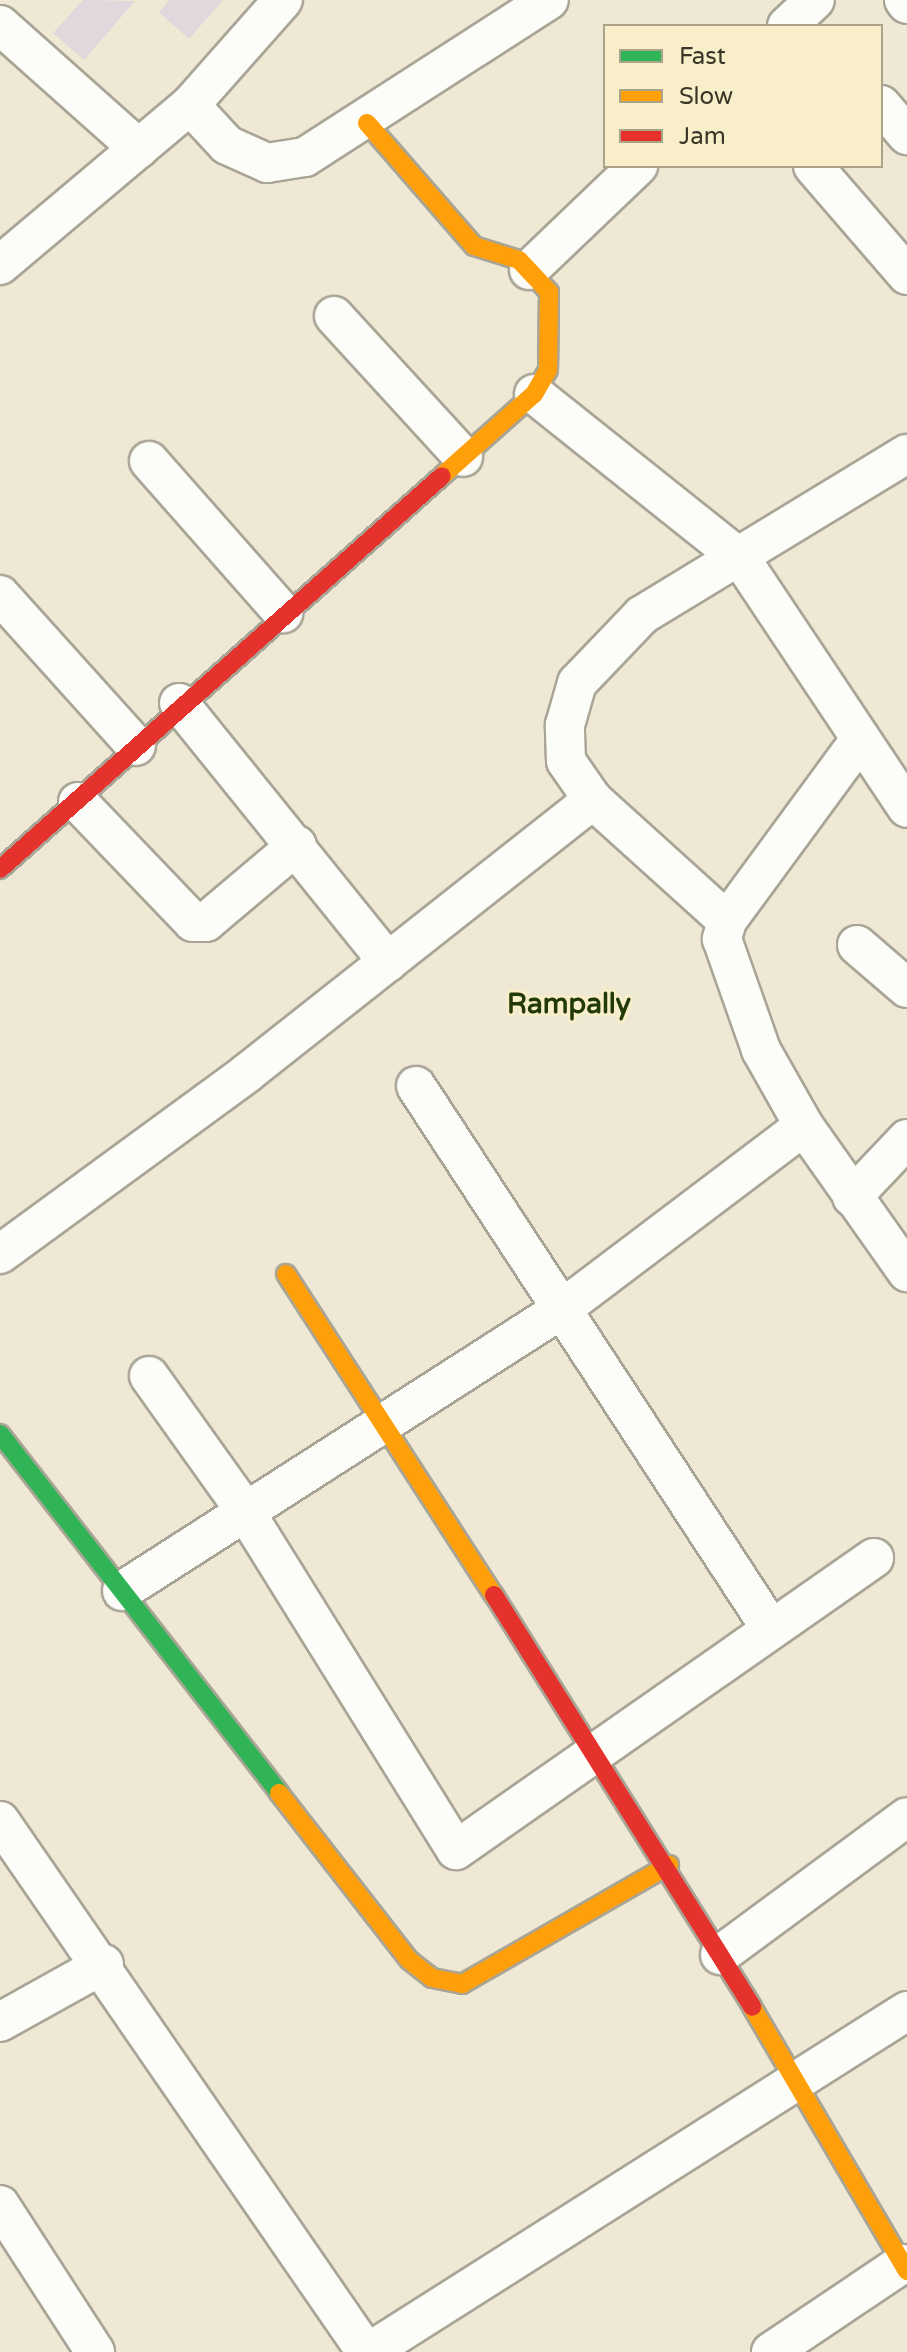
<!DOCTYPE html>
<style>
body{margin:0}
#map{position:relative;width:907px;height:2352px;overflow:hidden;background:#eee8d4;font-family:"Varela Round",sans-serif}
div>[style]{position:absolute}
.building>*{inset:0;background:#e0d8dc}
.roads{filter:drop-shadow(2px 0 #a9a596) drop-shadow(-2px 0 #a9a596) drop-shadow(0 2px #a9a596) drop-shadow(0 -2px #a9a596)}
.street>*{height:38px;margin:-19px;padding:0 19px;transform-origin:19px;border-radius:19px;background:#fcfcf9}
.fast>*{height:18px;margin:-9px;padding:0 9px;transform-origin:9px;border-radius:9px;background:#30b455}
.slow>*{height:18px;margin:-9px;padding:0 9px;transform-origin:9px;border-radius:9px;background:#ff9f0a}
.jam>*{height:18px;margin:-9px;padding:0 9px;transform-origin:9px;border-radius:9px;background:#e5322d}
span{translate:-50% -50%;white-space:nowrap;text-align:center;line-height:1.15;-webkit-text-stroke:6px #f8eeca;paint-order:stroke}
.quarter-label{font-size:28px;color:#223a08;font-weight:700}
.legend{position:absolute;left:603px;top:24px;width:280px;height:144px;box-sizing:border-box;background:#f8eeca;border:2px solid #aca489;margin:0;padding:10px 14px;list-style:none;font-size:24px;color:#393527}
.legend li{display:flex;align-items:center;gap:16px;height:40px}
.legend b{width:40px;border:2px solid #aca489}
</style>
<div id="map">
<div class="building">
<div style="clip-path:polygon(83px 0,135px 1px,84px 60px,53px 33px)"></div>
<div style="clip-path:polygon(169px 0,223px 0,189px 39px,159px 12px)"></div>
</div>
<div class="roads">
<div class="street">
<div style="left:904px;top:0;width:5px;rotate:53deg"></div>
<div style="left:0;top:25px;width:186px;rotate:41.7deg"></div>
<div style="left:787px;top:26px;width:38px;rotate:-43deg"></div>
<div style="left:190px;top:105px;width:54px;rotate:47.2deg"></div>
<div style="left:227px;top:145px;width:44px;rotate:24.2deg"></div>
<div style="left:267px;top:163px;width:38px;rotate:-9deg"></div>
<div style="left:305px;top:157px;width:290px;rotate:-32.8deg"></div>
<div style="left:881px;top:105px;width:40px;rotate:49deg"></div>
<div style="left:813px;top:166px;width:144px;rotate:49.2deg"></div>
<div style="left:0;top:265px;width:248px;rotate:-40.1deg"></div>
<div style="left:190px;top:105px;width:140px;rotate:-48.5deg"></div>
<div style="left:529px;top:270px;width:151px;rotate:-43.7deg"></div>
<div style="left:334px;top:316px;width:191px;rotate:47.5deg"></div>
<div style="left:534px;top:394px;width:265px;rotate:38.6deg"></div>
<div style="left:741px;top:559px;width:299px;rotate:56.3deg"></div>
<div style="left:149px;top:461px;width:203px;rotate:48.6deg"></div>
<div style="left:0;top:595px;width:203px;rotate:48deg"></div>
<div style="left:179px;top:703px;width:333px;rotate:51.1deg"></div>
<div style="left:859px;top:741px;width:223px;rotate:126.3deg"></div>
<div style="left:727px;top:921px;width:19px;rotate:106deg"></div>
<div style="left:722px;top:939px;width:118px;rotate:70.6deg"></div>
<div style="left:761px;top:1050px;width:87px;rotate:60.5deg"></div>
<div style="left:804px;top:1126px;width:179px;rotate:54.8deg"></div>
<div style="left:78px;top:802px;width:166px;rotate:46.2deg"></div>
<div style="left:193px;top:922px;width:13px"></div>
<div style="left:206px;top:922px;width:119px;rotate:-40.2deg"></div>
<div style="left:727px;top:921px;width:181px;rotate:-137.9deg"></div>
<div style="left:593px;top:800px;width:47px;rotate:-124.7deg"></div>
<div style="left:566px;top:761px;width:36px;rotate:-92deg"></div>
<div style="left:565px;top:725px;width:44px;rotate:-74.1deg"></div>
<div style="left:577px;top:683px;width:94px;rotate:-46.3deg"></div>
<div style="left:642px;top:615px;width:310px;rotate:-31.3deg"></div>
<div style="left:857px;top:945px;width:66px;rotate:40.7deg"></div>
<div style="left:416px;top:1086px;width:649px;rotate:56.82deg"></div>
<div style="left:852px;top:1197px;width:80px;rotate:-46.5deg"></div>
<div style="left:0;top:1254px;width:306px;rotate:-36.2deg"></div>
<div style="left:247px;top:1073px;width:441px;rotate:-38.3deg"></div>
<div style="left:149px;top:1376px;width:162px;rotate:54.5deg"></div>
<div style="left:243px;top:1508px;width:403px;rotate:58.1deg"></div>
<div style="left:456px;top:1850px;width:510px;rotate:-34.94deg"></div>
<div style="left:122px;top:1591px;width:523px;rotate:-32.66deg"></div>
<div style="left:562px;top:1309px;width:303px;rotate:-37.1deg"></div>
<div style="left:0;top:1821px;width:645px;rotate:55.42deg"></div>
<div style="left:720px;top:1955px;width:232px;rotate:-36.4deg"></div>
<div style="left:0;top:2022px;width:119px;rotate:-29.1deg"></div>
<div style="left:0;top:2205px;width:175px;rotate:57.1deg"></div>
<div style="left:369px;top:2352px;width:637px;rotate:-32.37deg"></div>
<div style="left:771px;top:2352px;width:158px;rotate:-33.9deg"></div>
</div>
<div class="fast">
<div style="left:0;top:1434px;width:455px;rotate:52.1deg"></div>
</div>
<div class="slow">
<div style="left:367px;top:123px;width:163px;rotate:49deg"></div>
<div style="left:474px;top:246px;width:47px;rotate:17.3deg"></div>
<div style="left:519px;top:260px;width:44px;rotate:46.8deg"></div>
<div style="left:549px;top:292px;width:78px;rotate:90.7deg"></div>
<div style="left:548px;top:370px;width:28px;rotate:120deg"></div>
<div style="left:534px;top:394px;width:123px;rotate:138.3deg"></div>
<div style="left:286px;top:1274px;width:382px;rotate:57.1deg"></div>
<div style="left:279px;top:1793px;width:212px;rotate:52.1deg"></div>
<div style="left:409px;top:1960px;width:29px;rotate:38deg"></div>
<div style="left:432px;top:1978px;width:31px;rotate:11deg"></div>
<div style="left:462px;top:1984px;width:239px;rotate:-29.9deg"></div>
<div style="left:752px;top:2007px;width:306px;rotate:59.6deg"></div>
</div>
<div class="jam">
<div style="left:0;top:869px;width:591px;rotate:-41.64deg"></div>
<div style="left:494px;top:1595px;width:486px;rotate:57.9deg"></div>
</div>
</div>
<div class="quarter-label">
<span style="left:569px;top:1004px">Rampally</span>
</div>
<ul class="legend">
<li><b style="height:10px;background:#30b455"></b>Fast</li>
<li><b style="height:10px;background:#ff9f0a"></b>Slow</li>
<li><b style="height:10px;background:#e5322d"></b>Jam</li>
</ul>
</div>
